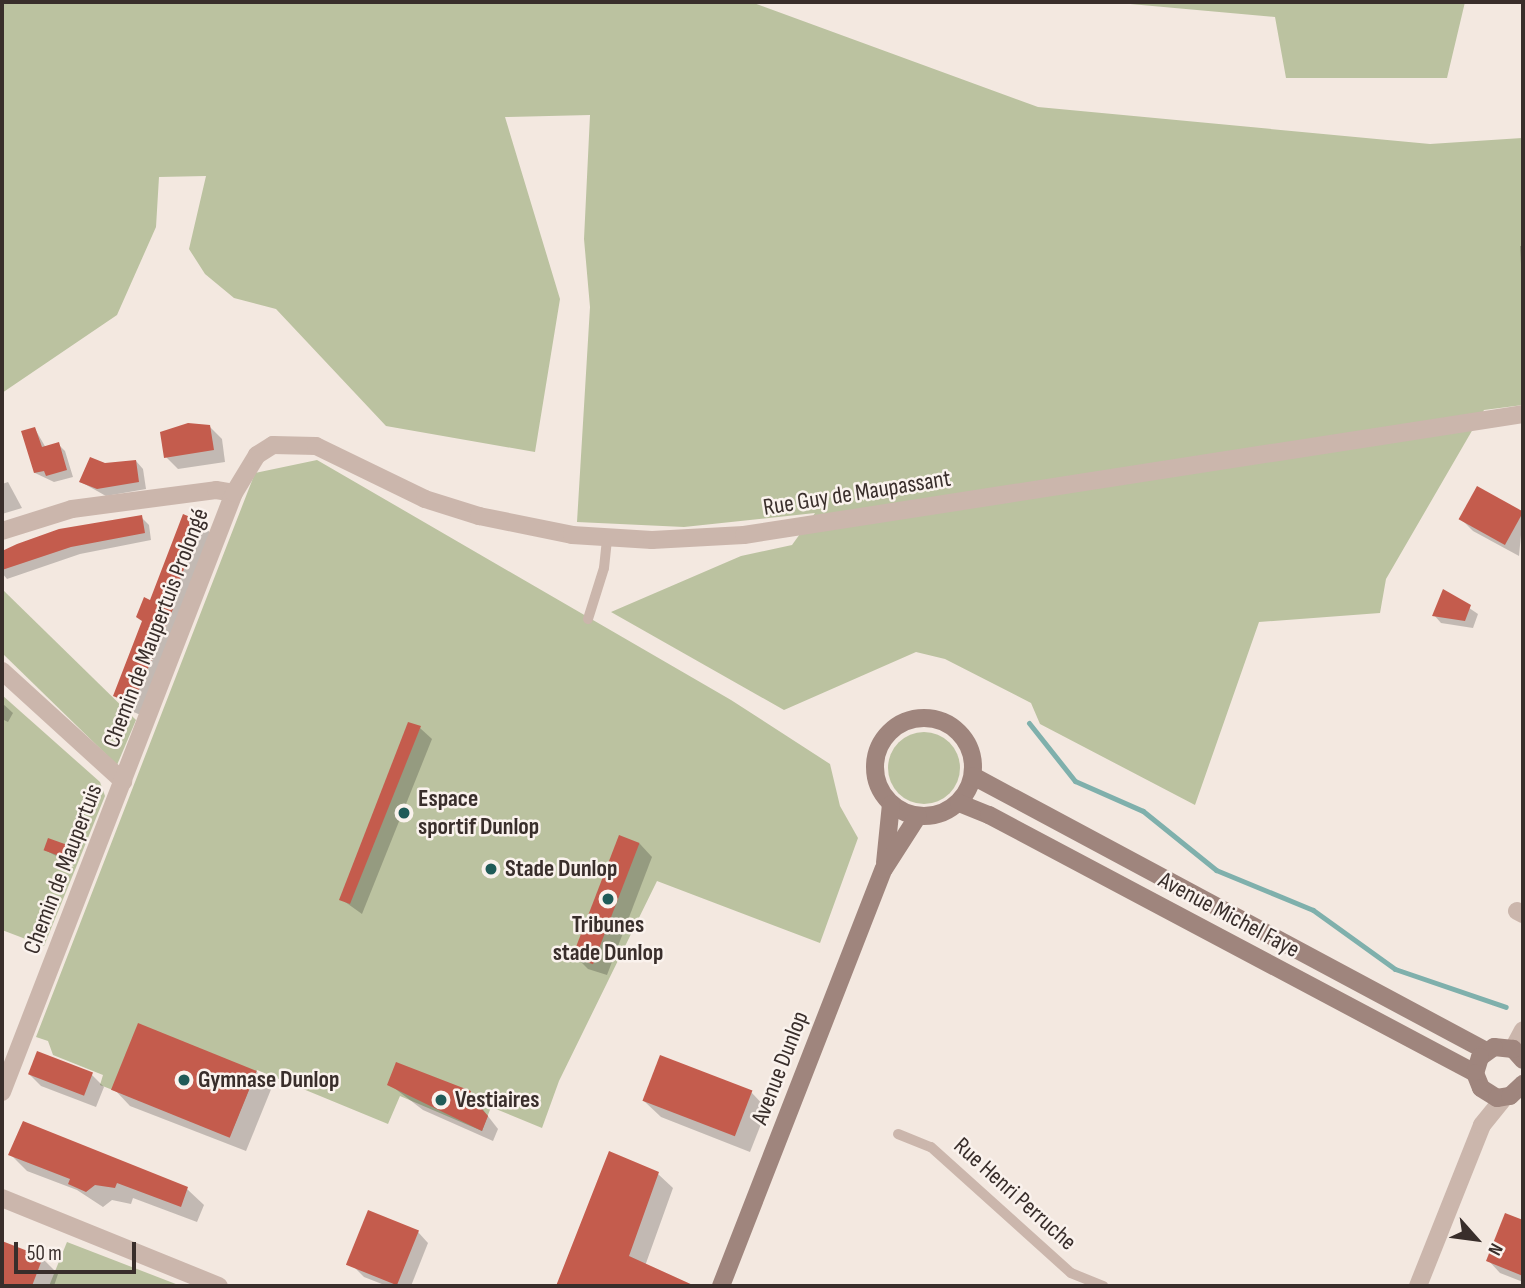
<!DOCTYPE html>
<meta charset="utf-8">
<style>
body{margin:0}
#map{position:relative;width:1525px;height:1288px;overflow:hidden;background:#f3e8e0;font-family:"Sofia Sans Condensed",sans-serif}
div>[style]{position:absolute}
.green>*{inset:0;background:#bbc2a0}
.round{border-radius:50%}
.shadow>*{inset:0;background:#0003}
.stream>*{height:5px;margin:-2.5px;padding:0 2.5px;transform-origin:2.5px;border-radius:2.5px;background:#7fb0ac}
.building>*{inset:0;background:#c45c4d;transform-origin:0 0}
.lane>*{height:10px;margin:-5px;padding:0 5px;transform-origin:5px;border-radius:5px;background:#cbb6ac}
.street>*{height:18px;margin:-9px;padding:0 9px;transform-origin:9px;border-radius:9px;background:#cbb6ac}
.secondary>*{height:18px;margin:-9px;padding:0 9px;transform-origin:9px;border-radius:9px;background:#9f857d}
.secondary>.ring{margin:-9px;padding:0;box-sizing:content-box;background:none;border:18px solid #9f857d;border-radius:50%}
.dots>*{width:19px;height:19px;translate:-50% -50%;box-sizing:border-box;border:4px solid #faf2ed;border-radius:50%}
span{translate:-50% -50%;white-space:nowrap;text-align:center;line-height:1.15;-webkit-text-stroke:5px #faf2ed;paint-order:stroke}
.street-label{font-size:24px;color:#392e2b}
.poi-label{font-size:24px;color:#392e2b;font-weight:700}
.left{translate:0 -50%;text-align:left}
.frame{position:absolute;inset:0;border:4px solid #392e2b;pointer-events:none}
.north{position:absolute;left:1441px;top:1204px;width:70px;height:70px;-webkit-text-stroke:5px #faf2ed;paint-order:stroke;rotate:118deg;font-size:19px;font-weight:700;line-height:28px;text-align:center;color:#392e2b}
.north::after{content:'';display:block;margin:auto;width:24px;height:32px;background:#392e2b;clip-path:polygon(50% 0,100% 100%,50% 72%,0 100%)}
.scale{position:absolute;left:14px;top:1242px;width:122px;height:32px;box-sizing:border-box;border:4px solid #392e2b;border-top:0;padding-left:9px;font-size:21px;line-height:24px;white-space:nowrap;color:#392e2b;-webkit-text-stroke:5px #faf2ed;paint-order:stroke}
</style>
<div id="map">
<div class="green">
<div style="clip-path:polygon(2px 2px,751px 2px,1038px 107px,1430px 144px,1522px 138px,1523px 405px,1484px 410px,1386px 579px,1380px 613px,1259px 622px,1195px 805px,1040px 724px,1031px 703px,945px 659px,916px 652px,784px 710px,611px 612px,741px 556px,792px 545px,815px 513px,684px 527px,577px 522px,590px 307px,584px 239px,590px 115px,505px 117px,560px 299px,535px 452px,386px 426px,276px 309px,234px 298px,205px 274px,189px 249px,206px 176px,159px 177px,156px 227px,117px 315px,2px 393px)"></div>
<div style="clip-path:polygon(1108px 2px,1465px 2px,1447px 78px,1286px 78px,1275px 17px)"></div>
<div style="clip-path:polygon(317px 460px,731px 700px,830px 764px,840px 806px,858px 838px,820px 943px,657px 881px,559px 1081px,542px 1128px,491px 1107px,482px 1131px,400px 1096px,388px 1124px,257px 1070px,230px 1136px,100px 1085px,103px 1075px,53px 1055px,48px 1041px,36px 1037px,255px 473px)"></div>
<div style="clip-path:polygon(2px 589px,136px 720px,117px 765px,2px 653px)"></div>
<div style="clip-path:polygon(2px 695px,100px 782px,105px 796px,44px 946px,2px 930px)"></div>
<div class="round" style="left:888px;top:732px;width:72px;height:72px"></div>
<div style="clip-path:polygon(67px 1242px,181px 1286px,49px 1286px)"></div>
</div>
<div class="shadow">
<div style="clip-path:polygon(1520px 246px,1523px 246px,1523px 266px,1521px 264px)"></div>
<div style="clip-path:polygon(210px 427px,222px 439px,225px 462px,178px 469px,166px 457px)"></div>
<div style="clip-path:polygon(35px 429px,46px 448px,58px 444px,65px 451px,73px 477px,54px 482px,35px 473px)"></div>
<div style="clip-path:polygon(136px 461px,143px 469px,146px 489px,106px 496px,81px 482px,104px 465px)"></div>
<div style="clip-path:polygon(8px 482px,22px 508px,2px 514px,2px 484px)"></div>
<div style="clip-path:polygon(1477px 488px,1523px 514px,1519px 556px,1473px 531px,1461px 519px)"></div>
<div style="clip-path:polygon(184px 516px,201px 524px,217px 539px,148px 718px,131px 711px,115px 695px)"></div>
<div style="clip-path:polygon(141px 517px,149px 525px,151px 540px,80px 554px,7px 579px,2px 573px,2px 552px,59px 531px)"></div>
<div style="clip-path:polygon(1444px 591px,1478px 614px,1473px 628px,1441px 623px,1434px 615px)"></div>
<div style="clip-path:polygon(2px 703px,13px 713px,8px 722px,2px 719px)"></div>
<div style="clip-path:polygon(420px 728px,432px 739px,362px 914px,341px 899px)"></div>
<div style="clip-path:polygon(620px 837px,640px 844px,652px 857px,607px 975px,588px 969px,576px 957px)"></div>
<div style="clip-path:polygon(69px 848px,76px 855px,73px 865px,45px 850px)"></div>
<div style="clip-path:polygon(256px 1071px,272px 1087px,246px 1151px,130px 1106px,114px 1089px)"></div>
<div style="clip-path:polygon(29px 1074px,92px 1075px,104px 1087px,96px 1107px,41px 1086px)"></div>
<div style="clip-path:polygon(389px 1084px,470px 1093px,498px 1129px,493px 1141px,423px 1110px)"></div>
<div style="clip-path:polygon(751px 1092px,767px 1109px,750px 1152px,661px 1117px,644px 1101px)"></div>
<div style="clip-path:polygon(610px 1153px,658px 1174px,673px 1188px,645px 1266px,682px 1286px,558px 1286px)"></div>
<div style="clip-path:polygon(11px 1155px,187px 1189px,204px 1205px,197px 1222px,133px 1198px,131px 1204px,112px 1200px,103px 1207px,77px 1190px,27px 1171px)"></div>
<div style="clip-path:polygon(369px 1213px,418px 1232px,428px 1243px,411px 1286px,387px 1286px,364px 1277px,353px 1266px)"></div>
<div style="clip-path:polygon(1506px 1215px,1523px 1222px,1523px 1282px,1500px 1273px,1488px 1260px)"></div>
<div style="clip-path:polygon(2px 1243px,42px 1258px,58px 1274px,54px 1286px,2px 1286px)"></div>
</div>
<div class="stream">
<div style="left:1029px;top:723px;width:74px;rotate:51.6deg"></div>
<div style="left:1075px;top:781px;width:74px;rotate:23.8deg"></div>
<div style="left:1143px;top:811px;width:94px;rotate:38.9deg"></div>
<div style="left:1216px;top:870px;width:105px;rotate:22.4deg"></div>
<div style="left:1313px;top:910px;width:101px;rotate:35.7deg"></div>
<div style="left:1395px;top:969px;width:117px;rotate:18.9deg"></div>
</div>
<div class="building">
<div style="clip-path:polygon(188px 423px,210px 425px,214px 450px,164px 458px,160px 432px)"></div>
<div style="clip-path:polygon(35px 427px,42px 447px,59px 442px,67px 470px,46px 476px,44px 471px,34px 473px,21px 431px)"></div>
<div style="clip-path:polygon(90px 457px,105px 463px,136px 460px,139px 482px,97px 489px,79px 482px)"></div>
<div style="left:1477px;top:486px;width:53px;height:38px;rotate:29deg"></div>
<div style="clip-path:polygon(183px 514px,202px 522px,169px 608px,173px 609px,133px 704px,113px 696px,142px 621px,136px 617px,144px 597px,150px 600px)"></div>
<div style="clip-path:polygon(142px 515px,145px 533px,71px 547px,2px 570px,2px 551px,17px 544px,59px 529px)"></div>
<div style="clip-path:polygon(1443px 589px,1471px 605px,1465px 621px,1432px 616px)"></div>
<div style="clip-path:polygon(408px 722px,421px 726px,350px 904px,339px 900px)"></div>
<div style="left:619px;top:835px;width:22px;height:130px;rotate:21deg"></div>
<div style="left:48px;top:838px;width:23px;height:13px;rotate:20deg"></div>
<div style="left:138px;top:1023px;width:128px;height:72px;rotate:22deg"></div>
<div style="left:37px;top:1051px;width:60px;height:25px;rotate:21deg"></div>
<div style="left:660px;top:1055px;width:99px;height:49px;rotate:21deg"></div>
<div style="clip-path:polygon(396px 1062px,471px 1091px,470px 1096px,488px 1116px,482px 1131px,387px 1085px)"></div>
<div style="clip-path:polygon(23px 1121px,188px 1187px,181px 1207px,117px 1183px,115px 1188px,95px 1185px,86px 1192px,68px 1184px,70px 1179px,8px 1155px)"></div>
<div style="clip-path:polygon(609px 1151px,659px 1172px,629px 1256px,695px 1286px,556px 1286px)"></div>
<div style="left:368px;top:1210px;width:55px;height:59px;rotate:22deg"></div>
<div style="clip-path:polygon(1505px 1213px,1523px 1220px,1523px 1276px,1486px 1261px)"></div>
<div style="clip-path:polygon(2px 1241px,43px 1257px,32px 1286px,2px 1286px)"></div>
</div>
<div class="lane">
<div style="left:588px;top:619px;width:53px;rotate:-72.6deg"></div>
<div style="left:604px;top:568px;width:31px;rotate:-84deg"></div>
<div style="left:898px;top:1134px;width:35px;rotate:22deg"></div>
<div style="left:931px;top:1147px;width:188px;rotate:42deg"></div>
<div style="left:1071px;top:1273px;width:35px;rotate:22deg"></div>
</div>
<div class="street">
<div style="left:2px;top:531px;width:73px;rotate:-17.4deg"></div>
<div style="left:72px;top:509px;width:145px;rotate:-7.5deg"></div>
<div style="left:216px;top:490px;width:18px;rotate:9deg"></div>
<div style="left:2px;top:671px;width:164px;rotate:42.3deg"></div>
<div style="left:1517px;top:911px;width:7px;rotate:27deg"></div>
<div style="left:1513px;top:1049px;width:21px;rotate:-62deg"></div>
<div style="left:2px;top:1092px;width:642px;rotate:-68.83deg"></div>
<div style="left:234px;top:493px;width:44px;rotate:-58.8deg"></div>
<div style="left:257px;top:455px;width:19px;rotate:-32deg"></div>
<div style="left:273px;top:445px;width:43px;rotate:1.3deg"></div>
<div style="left:316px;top:446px;width:121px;rotate:25.9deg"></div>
<div style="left:425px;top:499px;width:57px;rotate:17.5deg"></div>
<div style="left:479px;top:516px;width:95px;rotate:11.5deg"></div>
<div style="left:572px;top:535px;width:80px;rotate:3.6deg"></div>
<div style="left:652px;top:540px;width:92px;rotate:-3.1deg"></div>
<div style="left:744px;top:535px;width:788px;rotate:-8.83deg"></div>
<div style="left:2px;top:1198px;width:234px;rotate:22.1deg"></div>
<div style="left:1418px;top:1286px;width:173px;rotate:-68.3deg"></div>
<div style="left:1482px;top:1125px;width:35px;rotate:-51deg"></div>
</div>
<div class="secondary">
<div class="ring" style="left:875px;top:718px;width:80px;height:80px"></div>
<div style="left:973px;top:776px;width:582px;rotate:28.19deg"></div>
<div style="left:959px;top:803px;width:32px;rotate:22deg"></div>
<div style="left:989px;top:815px;width:550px;rotate:27.96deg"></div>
<div style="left:885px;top:863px;width:59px;rotate:-84.2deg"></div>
<div style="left:1523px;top:1060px;width:15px;rotate:-132deg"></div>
<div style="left:1513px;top:1049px;width:19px;rotate:-174deg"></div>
<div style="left:1494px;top:1047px;width:17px;rotate:144deg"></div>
<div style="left:1480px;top:1057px;width:17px;rotate:107deg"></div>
<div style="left:1475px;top:1073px;width:16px;rotate:68deg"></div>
<div style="left:1481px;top:1088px;width:19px;rotate:32deg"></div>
<div style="left:1497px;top:1098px;width:13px;rotate:-9deg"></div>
<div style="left:1510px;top:1096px;width:18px;rotate:-43deg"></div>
<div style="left:721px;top:1286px;width:448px;rotate:-68.7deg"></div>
<div style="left:884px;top:869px;width:63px;rotate:-57.3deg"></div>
</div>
<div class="dots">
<div style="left:404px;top:813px;background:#205b58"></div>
<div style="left:491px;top:869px;background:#205b58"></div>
<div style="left:608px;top:899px;background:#205b58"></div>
<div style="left:184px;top:1080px;background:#205b58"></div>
<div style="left:441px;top:1100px;background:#205b58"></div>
</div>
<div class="street-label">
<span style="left:857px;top:493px;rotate:-9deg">Rue Guy de Maupassant</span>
<span style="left:156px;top:628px;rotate:-69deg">Chemin de Maupertuis Prolongé</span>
<span style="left:63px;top:869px;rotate:-69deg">Chemin de Maupertuis</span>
<span style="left:1229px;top:915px;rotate:28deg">Avenue Michel Faye</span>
<span style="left:780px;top:1068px;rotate:-69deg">Avenue Dunlop</span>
<span style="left:1015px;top:1194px;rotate:42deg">Rue Henri Perruche</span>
</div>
<div class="poi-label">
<span class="left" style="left:418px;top:813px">Espace<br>sportif Dunlop</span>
<span class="left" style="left:505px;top:869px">Stade Dunlop</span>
<span style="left:608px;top:939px">Tribunes<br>stade Dunlop</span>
<span class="left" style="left:198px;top:1080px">Gymnase Dunlop</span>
<span class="left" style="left:455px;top:1100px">Vestiaires</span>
</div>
<div class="frame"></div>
<div class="north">N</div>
<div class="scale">50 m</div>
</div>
